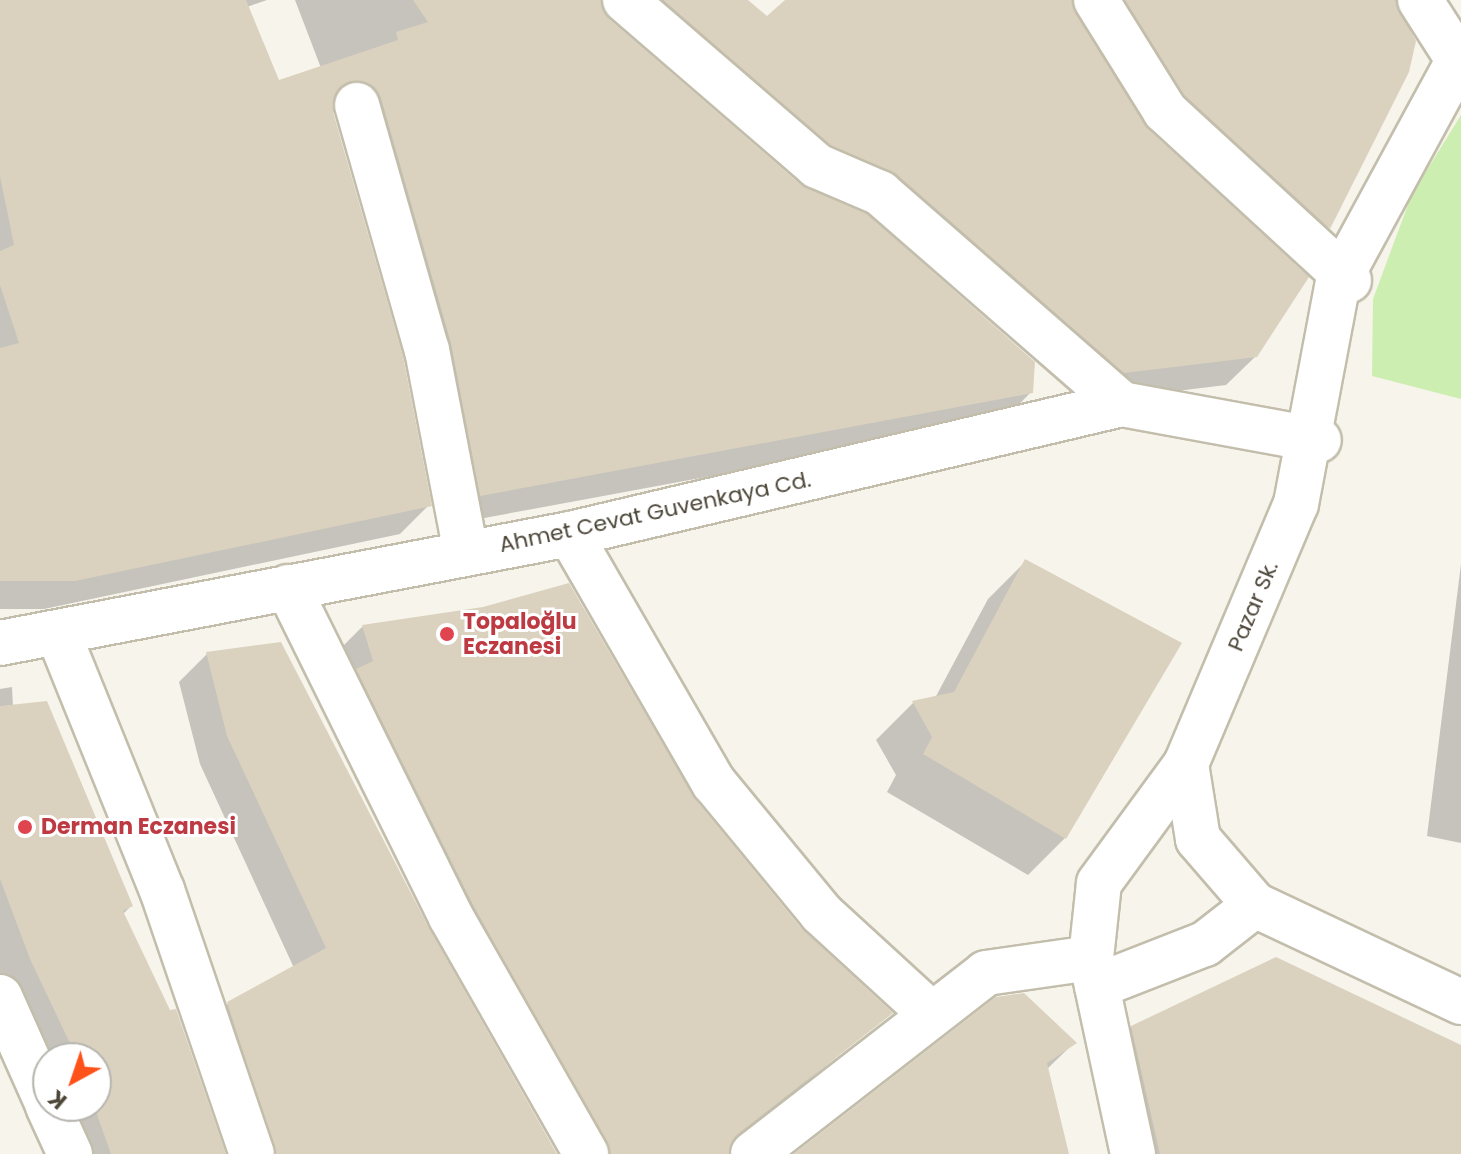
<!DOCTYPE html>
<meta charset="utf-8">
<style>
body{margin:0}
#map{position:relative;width:1461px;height:1154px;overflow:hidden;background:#f7f4eb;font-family:Poppins,sans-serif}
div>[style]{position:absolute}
.green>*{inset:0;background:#cdeeb1}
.shadow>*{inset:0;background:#0003}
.building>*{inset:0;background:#dad2bf}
.roads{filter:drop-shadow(2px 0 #c3beac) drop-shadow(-2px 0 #c3beac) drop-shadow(0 2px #c3beac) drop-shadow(0 -2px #c3beac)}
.minor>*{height:44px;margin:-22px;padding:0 22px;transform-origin:22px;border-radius:22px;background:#fff}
.dots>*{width:22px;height:22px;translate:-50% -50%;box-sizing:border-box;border:4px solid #fff;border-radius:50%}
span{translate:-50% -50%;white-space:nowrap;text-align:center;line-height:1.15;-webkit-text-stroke:6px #fff;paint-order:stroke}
.street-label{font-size:22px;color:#4c4638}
.health-label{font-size:22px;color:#be3a42;font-weight:700}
.left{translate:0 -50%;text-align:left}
.north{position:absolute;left:32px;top:1042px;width:80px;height:80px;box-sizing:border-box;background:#fff;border:2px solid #b7b5af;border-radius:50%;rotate:220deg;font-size:22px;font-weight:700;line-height:32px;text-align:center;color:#4c4638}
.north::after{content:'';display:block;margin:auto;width:28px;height:36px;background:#ff511a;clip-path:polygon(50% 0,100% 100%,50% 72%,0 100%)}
</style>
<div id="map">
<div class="green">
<div style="clip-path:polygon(1461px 115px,1461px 399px,1372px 376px,1373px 299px,1412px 194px)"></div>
</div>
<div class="shadow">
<div style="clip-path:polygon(0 0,267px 0,247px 7px,277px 82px,321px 68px,295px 0,745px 0,767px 19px,788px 0,1442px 0,1418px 25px,1397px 8px,1328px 227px,1300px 256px,1088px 15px,1073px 7px,1256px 356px,1226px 385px,1095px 401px,867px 203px,603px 8px,607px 20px,1031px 392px,1002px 422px,452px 524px,345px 115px,331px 112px,429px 505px,400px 534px,44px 609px,0 609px)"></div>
<div style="clip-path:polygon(1025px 562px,1065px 838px,1028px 875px,887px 792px,896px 775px,876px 740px,913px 703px,935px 698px,988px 599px)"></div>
<div style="clip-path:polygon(1461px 564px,1461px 843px,1427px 836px)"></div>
<div style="clip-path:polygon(484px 609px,693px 800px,800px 930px,890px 1013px,728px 1146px,729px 1154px,571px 1154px,334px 655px,362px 627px)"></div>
<div style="clip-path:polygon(207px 654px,427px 929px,555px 1154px,241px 1154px,199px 1032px,228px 1004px,294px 968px,200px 764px,179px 682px)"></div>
<div style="clip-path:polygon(12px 687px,13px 707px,131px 906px,122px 915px,223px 1154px,74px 1154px,54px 1106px,96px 1106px,96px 1058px,48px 1058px,0 976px,0 689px)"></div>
<div style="clip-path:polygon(1132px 1027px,1461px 1048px,1461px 1154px,1126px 1154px,1105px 1055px)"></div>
<div style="clip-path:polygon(1074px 1043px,1046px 1070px,1068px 1154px,797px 1154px)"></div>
</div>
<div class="building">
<div style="clip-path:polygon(0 0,246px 0,279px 80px,398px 40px,396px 32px,428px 22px,413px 0,601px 0,609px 19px,801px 185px,867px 214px,1035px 362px,1033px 393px,480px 496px,451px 343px,381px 98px,374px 87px,351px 81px,339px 88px,333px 112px,403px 356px,432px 506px,75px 581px,0 581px,0 348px,19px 343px,0 285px,0 251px,14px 245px,0 176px)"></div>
<div style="clip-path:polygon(663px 0,748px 0,767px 16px,785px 0,1071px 0,1148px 129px,1309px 277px,1257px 357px,1124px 373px,896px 174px,830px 145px)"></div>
<div style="clip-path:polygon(1125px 0,1395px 0,1416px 41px,1409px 72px,1330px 229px,1184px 95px)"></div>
<div style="clip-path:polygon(1025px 559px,1182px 643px,1066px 839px,923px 754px,932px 737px,912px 701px,954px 692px)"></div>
<div style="clip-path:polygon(569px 583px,695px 799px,802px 929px,893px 1013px,738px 1134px,729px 1154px,611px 1154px,473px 905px,356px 669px,373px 661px,362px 625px,483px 607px)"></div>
<div style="clip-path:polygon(281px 642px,429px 928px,557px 1154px,276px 1154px,227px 1002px,326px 948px,227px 736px,206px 652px)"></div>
<div style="clip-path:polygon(47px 701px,133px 906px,123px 911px,170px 1010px,176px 1009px,226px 1154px,111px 1154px,94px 1106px,96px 1058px,77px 1058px,30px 959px,0 879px,0 706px)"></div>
<div style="clip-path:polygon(1276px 957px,1461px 1045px,1461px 1154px,1160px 1154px,1131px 1026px)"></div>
<div style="clip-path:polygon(1024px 993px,1077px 1043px,1047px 1063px,1069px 1154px,794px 1154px,996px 997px)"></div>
</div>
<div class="roads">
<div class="minor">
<div style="left:625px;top:0;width:254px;rotate:40.8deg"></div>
<div style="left:817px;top:166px;width:69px;rotate:23.2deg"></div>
<div style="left:880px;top:193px;width:321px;rotate:41.1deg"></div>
<div style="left:1096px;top:0;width:131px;rotate:58.1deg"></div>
<div style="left:1165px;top:111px;width:250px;rotate:42.6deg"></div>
<div style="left:1420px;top:0;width:76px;rotate:57.4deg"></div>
<div style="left:357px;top:105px;width:255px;rotate:74.1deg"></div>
<div style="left:427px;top:350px;width:207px;rotate:79.1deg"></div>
<div style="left:570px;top:534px;width:288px;rotate:60deg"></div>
<div style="left:714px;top:783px;width:168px;rotate:50.5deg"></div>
<div style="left:821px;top:913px;width:148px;rotate:42.5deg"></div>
<div style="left:288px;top:587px;width:368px;rotate:63.7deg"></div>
<div style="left:451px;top:917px;width:273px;rotate:60.3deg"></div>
<div style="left:58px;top:633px;width:277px;rotate:68deg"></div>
<div style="left:162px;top:890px;width:279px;rotate:71.2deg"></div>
<div style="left:0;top:643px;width:580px;rotate:-10.83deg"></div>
<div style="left:570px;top:534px;width:567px;rotate:-13.25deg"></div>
<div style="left:1122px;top:404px;width:200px;rotate:10.4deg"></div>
<div style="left:1186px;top:764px;width:76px;rotate:80.9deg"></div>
<div style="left:1198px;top:839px;width:87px;rotate:49.2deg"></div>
<div style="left:1255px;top:905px;width:228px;rotate:25.2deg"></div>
<div style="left:1097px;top:986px;width:116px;rotate:-21.3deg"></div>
<div style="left:1205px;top:944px;width:63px;rotate:-38deg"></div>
<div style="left:0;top:997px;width:118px;rotate:66deg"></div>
<div style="left:48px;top:1106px;width:53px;rotate:65.4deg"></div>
<div style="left:753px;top:1154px;width:295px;rotate:-37.8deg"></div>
<div style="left:986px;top:973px;width:106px;rotate:-8.1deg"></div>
<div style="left:1133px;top:1154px;width:200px;rotate:-102.1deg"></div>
<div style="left:1091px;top:958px;width:75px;rotate:-83.9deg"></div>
<div style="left:1099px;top:883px;width:147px;rotate:-53.8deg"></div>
<div style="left:1186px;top:764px;width:282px;rotate:-67.1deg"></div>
<div style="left:1296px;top:504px;width:226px;rotate:-79.3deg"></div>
<div style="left:1338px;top:282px;width:258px;rotate:-61.5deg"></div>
</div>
</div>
<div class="dots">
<div style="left:447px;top:634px;background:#e0444e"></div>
<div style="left:25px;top:827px;background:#e0444e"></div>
</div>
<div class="street-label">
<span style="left:655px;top:512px;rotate:-12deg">Ahmet Cevat Guvenkaya Cd.</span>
<span style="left:1253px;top:606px;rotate:-67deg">Pazar Sk.</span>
</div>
<div class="health-label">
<span class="left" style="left:463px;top:634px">Topaloğlu<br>Eczanesi</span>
<span class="left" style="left:41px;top:827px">Derman Eczanesi</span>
</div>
<div class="north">K</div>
</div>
